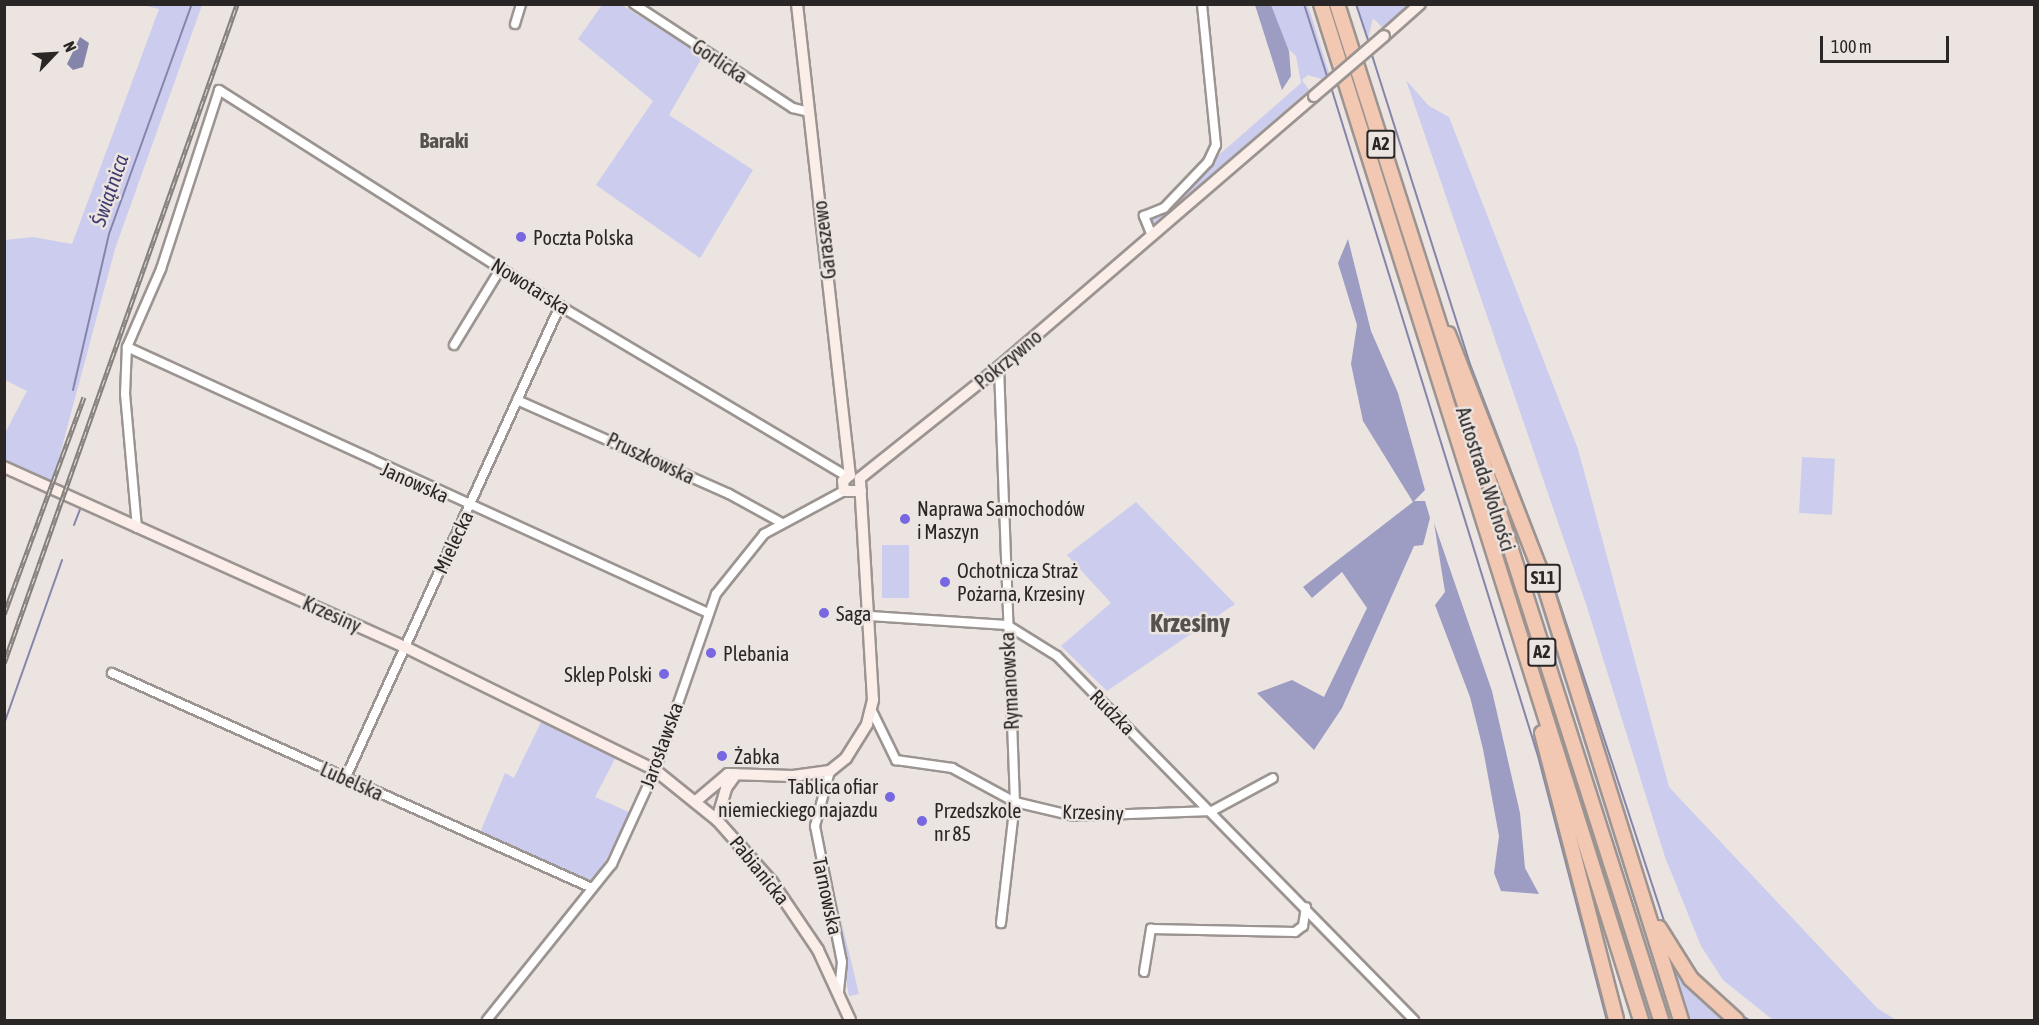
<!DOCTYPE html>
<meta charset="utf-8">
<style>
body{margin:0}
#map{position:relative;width:2039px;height:1025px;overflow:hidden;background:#ebe4e0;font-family:"Asap Condensed",sans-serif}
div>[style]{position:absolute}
.green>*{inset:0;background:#ccccef;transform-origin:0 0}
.forest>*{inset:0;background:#9d9cc3}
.water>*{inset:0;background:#8584aa}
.stream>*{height:2px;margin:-1px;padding:0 1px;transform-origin:1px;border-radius:1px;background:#8584aa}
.roads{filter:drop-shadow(2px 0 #9b9491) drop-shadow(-2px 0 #9b9491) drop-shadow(0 2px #9b9491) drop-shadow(0 -2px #9b9491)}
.street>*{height:8px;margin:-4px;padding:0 4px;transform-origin:4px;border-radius:4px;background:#fff}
.secondary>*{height:10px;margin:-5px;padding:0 5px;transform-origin:5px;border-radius:5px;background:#fbeee8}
.highway>*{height:14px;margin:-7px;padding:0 7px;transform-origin:7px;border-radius:7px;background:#f2c8b3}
.rail>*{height:4.5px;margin-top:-2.25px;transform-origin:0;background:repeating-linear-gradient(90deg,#ebe4e0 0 7px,#85807e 0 14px);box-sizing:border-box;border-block:2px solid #85807e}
.bridges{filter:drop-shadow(2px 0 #9b9491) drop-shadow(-2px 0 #9b9491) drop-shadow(0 2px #9b9491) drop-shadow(0 -2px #9b9491)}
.secondary-bridge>*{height:10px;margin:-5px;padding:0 5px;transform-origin:5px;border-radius:5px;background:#fbeee8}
.dots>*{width:16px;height:16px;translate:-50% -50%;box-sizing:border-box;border:3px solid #ebe4e0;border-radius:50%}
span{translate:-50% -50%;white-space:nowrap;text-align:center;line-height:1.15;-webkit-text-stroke:5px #ebe4e0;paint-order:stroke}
.shield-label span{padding:2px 4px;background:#ebe4e0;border:2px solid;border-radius:4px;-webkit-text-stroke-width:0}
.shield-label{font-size:18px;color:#292625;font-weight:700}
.street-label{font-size:20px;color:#292625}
.poi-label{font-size:20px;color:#292625}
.left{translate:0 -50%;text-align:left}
.right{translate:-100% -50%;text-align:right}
.neighbourhood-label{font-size:21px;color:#57514e;font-weight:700}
.water-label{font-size:21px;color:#403b6f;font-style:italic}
.district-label{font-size:26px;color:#57514e;font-weight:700}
.frame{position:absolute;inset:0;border:6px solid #292625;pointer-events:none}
.north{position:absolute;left:24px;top:24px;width:60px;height:60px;-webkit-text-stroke:4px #ebe4e0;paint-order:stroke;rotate:65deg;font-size:16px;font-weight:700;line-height:24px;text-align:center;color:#292625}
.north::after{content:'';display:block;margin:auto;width:21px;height:27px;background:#292625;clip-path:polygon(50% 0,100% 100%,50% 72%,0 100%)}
.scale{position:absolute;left:1820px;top:36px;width:129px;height:27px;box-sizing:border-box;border:3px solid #292625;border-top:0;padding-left:8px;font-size:18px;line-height:21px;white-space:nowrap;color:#292625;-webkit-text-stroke:4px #ebe4e0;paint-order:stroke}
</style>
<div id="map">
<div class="green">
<div style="clip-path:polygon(143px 5px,202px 5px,115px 249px,52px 484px,5px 466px,4px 435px,27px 391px,5px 380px,5px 240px,33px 237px,72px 244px,159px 9px)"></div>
<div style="clip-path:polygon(602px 5px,622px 5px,703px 56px,669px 115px,753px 170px,700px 258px,596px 185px,653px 101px,578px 39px)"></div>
<div style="clip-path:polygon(1271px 5px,1308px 5px,1329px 73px,1322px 79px,1308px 75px,1302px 80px,1309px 90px,1152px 227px,1147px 218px,1166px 211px,1213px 160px,1301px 83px,1296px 56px,1284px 45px)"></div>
<div style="clip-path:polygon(1357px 5px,1357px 4px,1409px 5px,1382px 27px,1373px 18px,1368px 39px)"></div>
<div style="clip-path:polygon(1355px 78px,1521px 606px,1656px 1020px,1646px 1020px,1350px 79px)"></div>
<div style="clip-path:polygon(1406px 80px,1429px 106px,1449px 117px,1578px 449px,1669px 787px,1877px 1008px,1896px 1020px,1773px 1020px,1723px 980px,1701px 946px,1665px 857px,1585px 601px)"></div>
<div style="left:1802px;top:457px;width:33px;height:56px;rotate:3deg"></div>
<div style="clip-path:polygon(1136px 502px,1235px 604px,1107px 691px,1061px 646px,1111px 603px,1067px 555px)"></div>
<div style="clip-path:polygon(1521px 529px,1677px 1020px,1671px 1020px,1517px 531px)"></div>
<div style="left:882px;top:545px;width:27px;height:53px"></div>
<div style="clip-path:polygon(544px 716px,619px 751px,595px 797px,631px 813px,592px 886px,479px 835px,505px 773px,514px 778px)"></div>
<div style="clip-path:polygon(822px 812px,821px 837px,859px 994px,849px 996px,819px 837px)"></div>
<div style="clip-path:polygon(1660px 941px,1730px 1020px,1685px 1020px)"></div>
</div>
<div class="forest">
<div style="clip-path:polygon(1255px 5px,1271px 5px,1289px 51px,1291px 76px,1282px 90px)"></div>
<div style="clip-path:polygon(1348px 239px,1371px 331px,1398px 393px,1425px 490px,1414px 501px,1425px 501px,1430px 518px,1423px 545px,1414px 546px,1342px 708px,1314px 750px,1257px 693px,1292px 680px,1324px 697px,1367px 608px,1342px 572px,1312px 598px,1303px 587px,1413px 502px,1363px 421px,1351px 364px,1357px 325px,1338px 263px)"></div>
<div style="clip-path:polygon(1434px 523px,1492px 691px,1520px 813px,1525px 868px,1539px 894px,1501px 891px,1494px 873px,1499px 836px,1483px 749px,1470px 697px,1435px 605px,1445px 592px)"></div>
</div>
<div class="water">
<div style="clip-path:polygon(80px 37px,89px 43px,83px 67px,73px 70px,67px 64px)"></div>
</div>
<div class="stream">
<div style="left:1304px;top:4px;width:79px;rotate:72.3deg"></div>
<div style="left:1356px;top:4px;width:41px;rotate:71.6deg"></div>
<div style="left:1371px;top:52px;width:327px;rotate:72.4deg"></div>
<div style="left:1470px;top:364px;width:222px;rotate:69.1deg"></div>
<div style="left:1549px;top:571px;width:375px;rotate:71.8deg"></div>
<div style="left:1331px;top:87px;width:700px;rotate:72.81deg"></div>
<div style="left:1538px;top:756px;width:273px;rotate:75.4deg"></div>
<div style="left:73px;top:390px;width:160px;rotate:-77deg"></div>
<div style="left:109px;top:234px;width:245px;rotate:-70.2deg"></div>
<div style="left:74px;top:525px;width:17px;rotate:-69deg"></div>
<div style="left:1527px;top:554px;width:37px;rotate:73deg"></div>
<div style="left:4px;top:724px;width:174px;rotate:-70.5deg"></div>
<div style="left:1690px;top:965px;width:21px;rotate:51deg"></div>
<div style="left:1736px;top:1012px;width:15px;rotate:32deg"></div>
</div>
<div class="roads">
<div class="street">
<div style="left:634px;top:4px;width:190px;rotate:33.2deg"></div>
<div style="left:793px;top:108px;width:16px;rotate:14deg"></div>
<div style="left:515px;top:24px;width:21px;rotate:-73deg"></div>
<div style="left:1152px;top:236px;width:22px;rotate:-112deg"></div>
<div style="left:1144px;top:216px;width:22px;rotate:-22deg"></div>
<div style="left:1164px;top:208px;width:64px;rotate:-46.3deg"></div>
<div style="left:1208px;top:162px;width:19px;rotate:-65deg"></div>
<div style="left:1216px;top:145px;width:142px;rotate:-95.7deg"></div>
<div style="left:454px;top:345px;width:90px;rotate:-58.6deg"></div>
<div style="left:127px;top:347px;width:637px;rotate:24.59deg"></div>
<div style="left:999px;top:367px;width:435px;rotate:87.9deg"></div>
<div style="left:1015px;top:802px;width:122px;rotate:96.6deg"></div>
<div style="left:517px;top:400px;width:232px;rotate:23.9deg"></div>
<div style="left:729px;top:494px;width:58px;rotate:28.8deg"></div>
<div style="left:137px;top:528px;width:135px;rotate:-95.1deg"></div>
<div style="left:125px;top:394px;width:47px;rotate:-87.6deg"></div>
<div style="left:127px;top:347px;width:85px;rotate:-66.4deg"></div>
<div style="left:161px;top:269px;width:188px;rotate:-72deg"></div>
<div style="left:219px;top:90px;width:404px;rotate:32.4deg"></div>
<div style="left:560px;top:306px;width:333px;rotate:30.7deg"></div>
<div style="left:870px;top:616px;width:137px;rotate:3.8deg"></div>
<div style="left:1007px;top:625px;width:59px;rotate:31.8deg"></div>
<div style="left:1057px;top:656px;width:510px;rotate:45.56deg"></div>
<div style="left:112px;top:673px;width:526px;rotate:24.13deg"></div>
<div style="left:872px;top:711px;width:55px;rotate:63.9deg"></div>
<div style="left:896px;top:760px;width:57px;rotate:8.1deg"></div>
<div style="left:952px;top:768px;width:72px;rotate:28.4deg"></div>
<div style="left:1015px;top:802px;width:61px;rotate:13.3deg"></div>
<div style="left:1074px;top:816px;width:138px;rotate:-2.1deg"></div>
<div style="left:1212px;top:811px;width:69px;rotate:-28.4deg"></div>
<div style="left:830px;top:771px;width:57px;rotate:105.3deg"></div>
<div style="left:815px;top:826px;width:139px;rotate:78.8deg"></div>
<div style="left:842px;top:962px;width:31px;rotate:96deg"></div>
<div style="left:345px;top:779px;width:520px;rotate:-65.56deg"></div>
<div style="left:1144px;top:972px;width:44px;rotate:-80.8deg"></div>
<div style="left:1151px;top:929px;width:144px;rotate:1.2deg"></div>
<div style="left:1295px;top:932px;width:10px;rotate:-37deg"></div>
<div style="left:1303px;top:926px;width:19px;rotate:-81deg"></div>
<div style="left:487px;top:1020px;width:200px;rotate:-51.3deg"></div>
<div style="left:612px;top:864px;width:103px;rotate:-65.4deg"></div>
<div style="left:655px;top:770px;width:186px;rotate:-70.9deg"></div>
<div style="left:716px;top:594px;width:77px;rotate:-51.3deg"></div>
<div style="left:764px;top:534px;width:91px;rotate:-28.3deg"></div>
</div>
<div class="secondary">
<div style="left:797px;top:4px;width:474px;rotate:83.6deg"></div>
<div style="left:1384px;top:36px;width:48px;rotate:-41.6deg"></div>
<div style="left:4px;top:467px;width:440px;rotate:24.2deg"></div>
<div style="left:405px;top:647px;width:279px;rotate:26.2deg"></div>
<div style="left:655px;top:770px;width:80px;rotate:38.9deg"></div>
<div style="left:717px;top:820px;width:83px;rotate:48.4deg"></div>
<div style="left:772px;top:882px;width:82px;rotate:55.9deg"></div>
<div style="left:818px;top:950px;width:77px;rotate:65.4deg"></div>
<div style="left:850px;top:475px;width:9px;rotate:139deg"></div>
<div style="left:843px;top:481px;width:10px;rotate:84deg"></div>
<div style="left:844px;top:491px;width:17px"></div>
<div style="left:860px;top:478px;width:178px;rotate:-38.6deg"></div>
<div style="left:999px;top:367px;width:416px;rotate:-40.7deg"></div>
<div style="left:696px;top:801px;width:42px;rotate:-40.2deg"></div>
<div style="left:728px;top:774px;width:65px;rotate:1.8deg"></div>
<div style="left:793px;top:776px;width:37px;rotate:-8deg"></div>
<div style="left:830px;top:771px;width:21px;rotate:-39deg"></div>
<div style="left:846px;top:758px;width:40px;rotate:-58deg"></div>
<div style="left:867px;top:724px;width:25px;rotate:-76deg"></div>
<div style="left:873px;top:700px;width:222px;rotate:-93.4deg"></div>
<div style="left:717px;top:820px;width:33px;rotate:-74deg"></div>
<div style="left:726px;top:788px;width:17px;rotate:-54deg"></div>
</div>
<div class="highway">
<div style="left:1321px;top:4px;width:1065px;rotate:72.52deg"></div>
<div style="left:1337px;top:4px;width:1066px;rotate:72.31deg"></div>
<div style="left:1448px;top:334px;width:250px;rotate:68.7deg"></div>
<div style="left:1539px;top:567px;width:475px;rotate:72.6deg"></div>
<div style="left:1542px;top:733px;width:296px;rotate:75.5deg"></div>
<div style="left:1659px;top:928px;width:60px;rotate:57.9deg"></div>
<div style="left:1691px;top:979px;width:61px;rotate:42.3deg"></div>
</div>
</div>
<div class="rail">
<div style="left:4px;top:614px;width:231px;rotate:-69.8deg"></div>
<div style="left:4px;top:663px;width:699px;rotate:-70.53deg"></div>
</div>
<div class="bridges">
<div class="secondary-bridge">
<div style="left:1314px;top:96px;width:92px;rotate:-40.6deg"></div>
</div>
</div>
<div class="dots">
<div style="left:521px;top:237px;background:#7767e1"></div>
<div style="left:905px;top:519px;background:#7767e1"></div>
<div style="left:945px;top:582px;background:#7767e1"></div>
<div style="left:824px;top:613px;background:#7767e1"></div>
<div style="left:711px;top:653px;background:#7767e1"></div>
<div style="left:664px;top:674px;background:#7767e1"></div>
<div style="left:722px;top:756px;background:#7767e1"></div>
<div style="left:890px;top:797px;background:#7767e1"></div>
<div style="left:922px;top:821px;background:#7767e1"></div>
</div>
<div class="shield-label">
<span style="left:1381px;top:144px">A2</span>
<span style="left:1543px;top:578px">S11</span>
<span style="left:1542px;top:652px">A2</span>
</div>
<div class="street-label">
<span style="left:720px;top:61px;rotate:34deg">Gorlicka</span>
<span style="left:824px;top:240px;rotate:-97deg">Garaszewo</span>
<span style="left:531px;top:286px;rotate:32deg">Nowotarska</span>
<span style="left:1008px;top:359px;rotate:-40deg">Pokrzywno</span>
<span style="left:651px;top:458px;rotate:25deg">Pruszkowska</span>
<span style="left:1486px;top:479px;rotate:72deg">Autostrada Wolności</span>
<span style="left:415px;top:482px;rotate:24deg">Janowska</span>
<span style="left:453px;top:542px;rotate:-65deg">Mielecka</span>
<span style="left:332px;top:614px;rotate:24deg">Krzesiny</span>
<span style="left:1009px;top:681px;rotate:-93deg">Rymanowska</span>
<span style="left:1113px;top:712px;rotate:45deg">Rudzka</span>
<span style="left:661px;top:745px;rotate:-70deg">Jarosławska</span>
<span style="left:352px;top:781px;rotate:24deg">Lubelska</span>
<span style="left:1093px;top:812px;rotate:2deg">Krzesiny</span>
<span style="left:760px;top:870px;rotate:51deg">Pabianicka</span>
<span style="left:828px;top:896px;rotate:78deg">Tarnowska</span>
</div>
<div class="poi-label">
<span class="left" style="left:533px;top:237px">Poczta Polska</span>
<span class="left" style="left:917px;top:520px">Naprawa Samochodów<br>i Maszyn</span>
<span class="left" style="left:957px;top:582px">Ochotnicza Straż<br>Pożarna, Krzesiny</span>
<span class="left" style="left:836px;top:613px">Saga</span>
<span class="left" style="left:723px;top:653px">Plebania</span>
<span class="right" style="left:652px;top:674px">Sklep Polski</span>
<span class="left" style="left:734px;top:756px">Żabka</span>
<span class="right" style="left:878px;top:798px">Tablica ofiar<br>niemieckiego najazdu</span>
<span class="left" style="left:934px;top:822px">Przedszkole<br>nr 85</span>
</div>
<div class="neighbourhood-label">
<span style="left:444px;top:140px">Baraki</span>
</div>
<div class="water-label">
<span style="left:109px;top:190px;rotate:-71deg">Świątnica</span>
</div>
<div class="district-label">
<span style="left:1190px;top:624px">Krzesiny</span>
</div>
<div class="frame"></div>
<div class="north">N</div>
<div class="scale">100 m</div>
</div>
